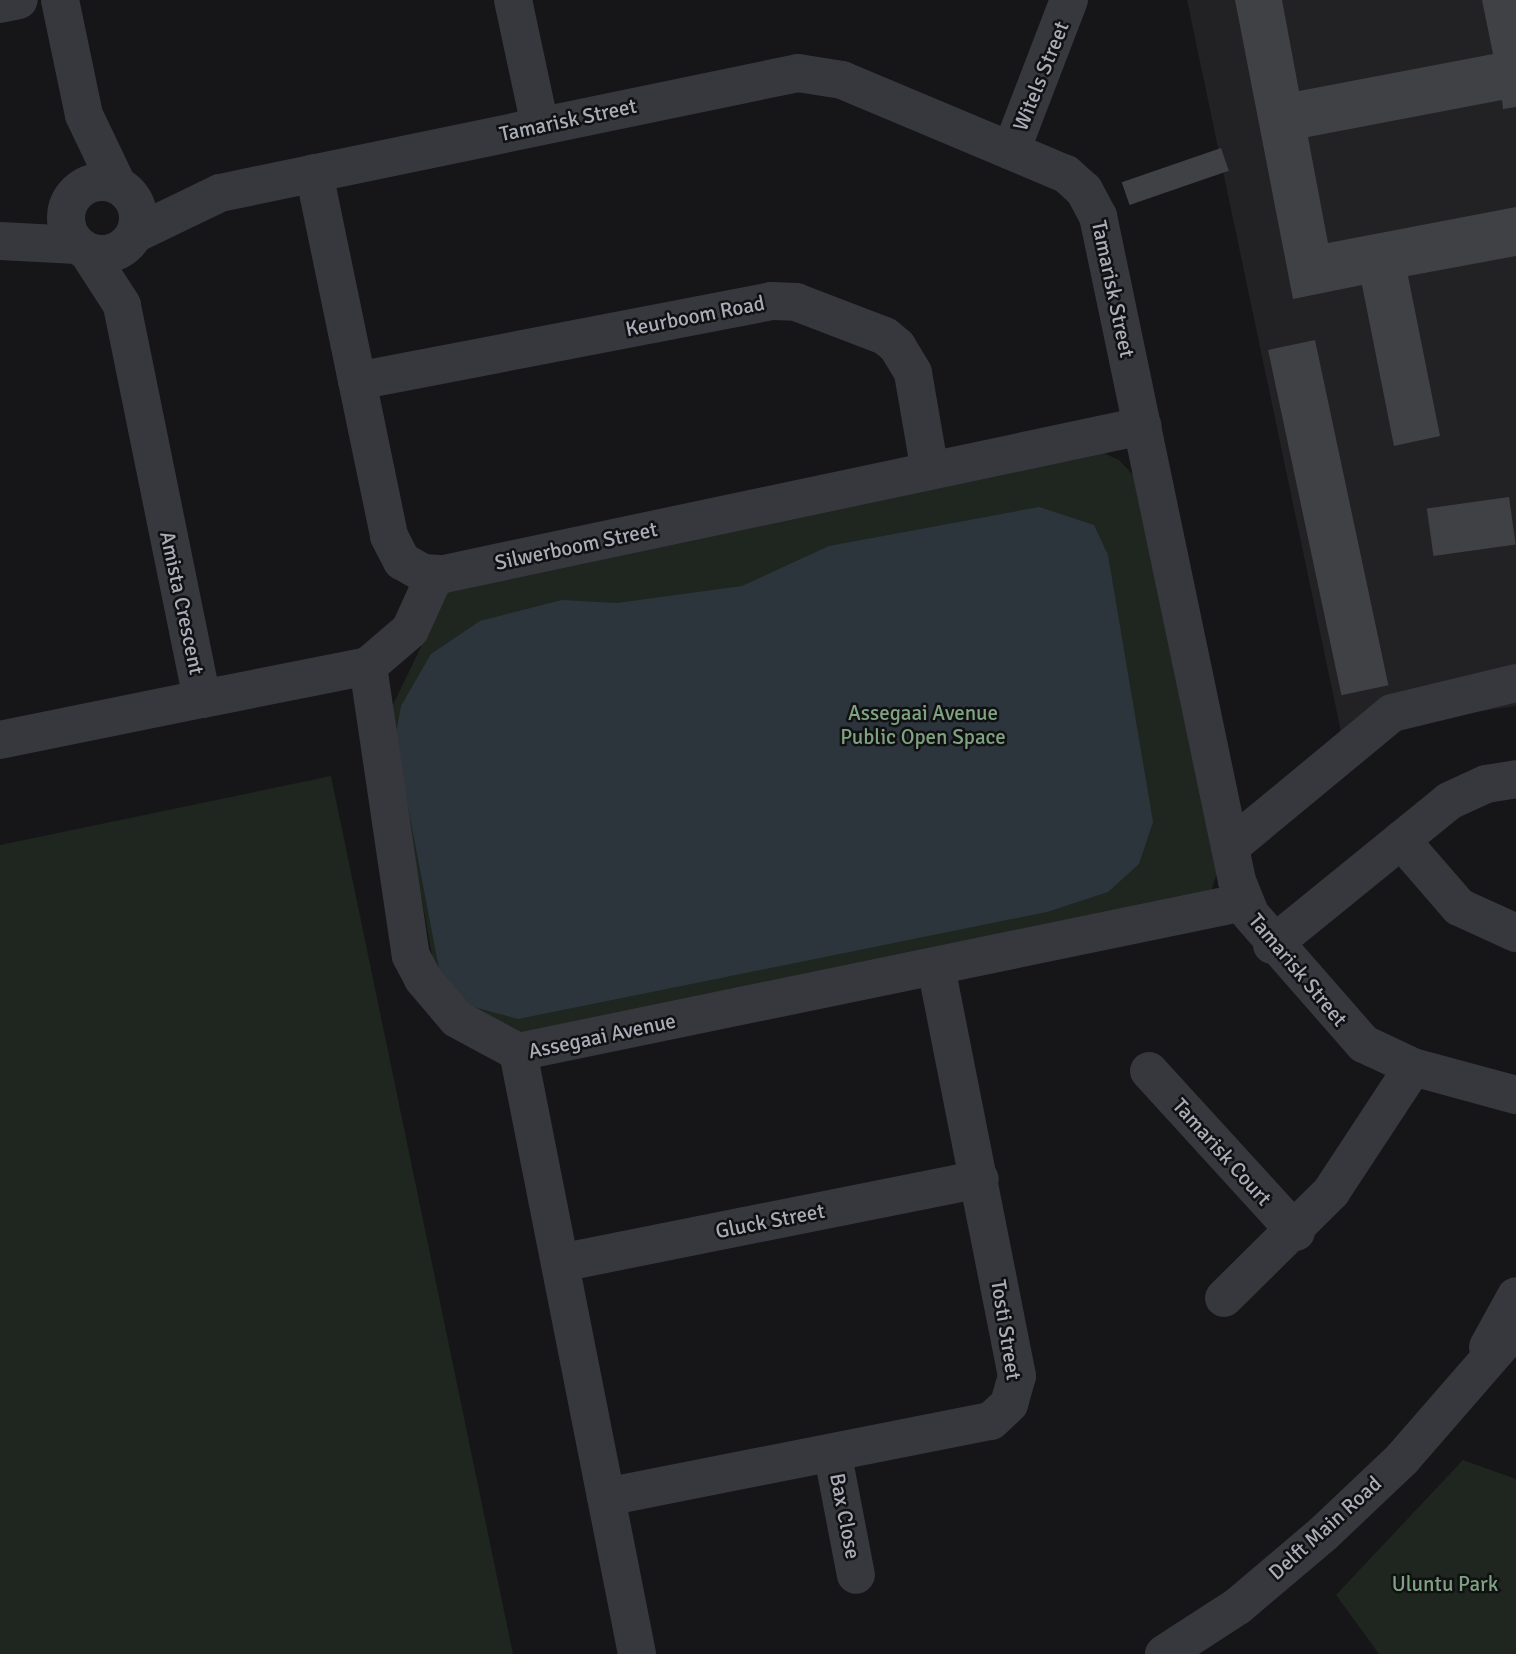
<!DOCTYPE html>
<style>
body{margin:0}
#map{position:relative;width:1516px;height:1654px;overflow:hidden;background:#161618;font-family:Signika,sans-serif}
div>[style]{position:absolute}
.built>*{inset:0;background:#222225}
.green>*{inset:0;background:#1e261f}
.water>*{inset:0;background:#2c353c}
.building>*{inset:0;background:#404145;transform-origin:0 0}
.minor>*{height:38px;margin:-19px;padding:0 19px;transform-origin:19px;border-radius:19px;background:#37383d}
.minor>.ring{margin:-19px;padding:0;box-sizing:content-box;background:none;border:38px solid #37383d;border-radius:50%}
span{translate:-50% -50%;white-space:nowrap;text-align:center;line-height:1.15;-webkit-text-stroke:5px #111113;paint-order:stroke}
.street-label{font-size:21px;color:#a8adb8}
.park-label{font-size:21px;color:#7fa381}
</style>
<div id="map">
<div class="built">
<div style="clip-path:polygon(1187px 0,1516px 0,1516px 706px,1341px 732px)"></div>
</div>
<div class="green">
<div style="clip-path:polygon(1099px 451px,1119px 460px,1136px 478px,1218px 870px,1211px 891px,524px 1045px,436px 977px,388px 715px,452px 583px)"></div>
<div style="clip-path:polygon(331px 776px,513px 1654px,0 1654px,0 845px)"></div>
<div style="clip-path:polygon(1463px 1460px,1516px 1479px,1516px 1654px,1379px 1654px,1336px 1595px)"></div>
</div>
<div class="water">
<div style="clip-path:polygon(1039px 507px,1094px 525px,1108px 555px,1153px 822px,1139px 864px,1108px 892px,1047px 912px,518px 1019px,470px 1006px,440px 974px,395px 739px,401px 706px,431px 654px,480px 621px,562px 600px,617px 603px,742px 586px,829px 546px)"></div>
</div>
<div class="building">
<div style="clip-path:polygon(1235px 0,1282px 0,1299px 91px,1493px 54px,1482px 0,1516px 0,1516px 107px,1503px 109px,1502px 100px,1308px 137px,1328px 243px,1516px 207px,1516px 256px,1408px 276px,1440px 436px,1394px 446px,1362px 285px,1293px 299px)"></div>
<div style="left:1221px;top:148px;width:24px;height:105px;rotate:71deg"></div>
<div style="left:1315px;top:340px;width:353px;height:48px;rotate:78deg"></div>
<div style="left:1509px;top:497px;width:48px;height:83px;rotate:82deg"></div>
</div>
<div class="minor">
<div style="left:60px;top:0;width:117px;rotate:78.2deg"></div>
<div style="left:84px;top:115px;width:74px;rotate:64.5deg"></div>
<div style="left:513px;top:0;width:129px;rotate:77.9deg"></div>
<div style="left:0;top:4px;width:19px;rotate:-12deg"></div>
<div style="left:1011px;top:151px;width:162px;rotate:-69deg"></div>
<div style="left:314px;top:173px;width:371px;rotate:78.3deg"></div>
<div style="left:389px;top:536px;width:28px;rotate:63deg"></div>
<div style="left:402px;top:561px;width:24px;rotate:30deg"></div>
<div style="left:423px;top:573px;width:21px;rotate:3deg"></div>
<div style="left:444px;top:574px;width:714px;rotate:-11.97deg"></div>
<div class="ring" style="left:66px;top:182px;width:34px;height:34px"></div>
<div style="left:135px;top:234px;width:94px;rotate:-25.8deg"></div>
<div style="left:220px;top:193px;width:590px;rotate:-11.73deg"></div>
<div style="left:798px;top:73px;width:45px;rotate:9deg"></div>
<div style="left:842px;top:80px;width:243px;rotate:22.8deg"></div>
<div style="left:1066px;top:174px;width:24px;rotate:42deg"></div>
<div style="left:1084px;top:190px;width:30px;rotate:62deg"></div>
<div style="left:1098px;top:216px;width:679px;rotate:78.19deg"></div>
<div style="left:1237px;top:881px;width:35px;rotate:68deg"></div>
<div style="left:1250px;top:914px;width:173px;rotate:48.8deg"></div>
<div style="left:1364px;top:1044px;width:54px;rotate:25.1deg"></div>
<div style="left:1413px;top:1067px;width:107px;rotate:15.2deg"></div>
<div style="left:0;top:241px;width:77px;rotate:3deg"></div>
<div style="left:357px;top:381px;width:422px;rotate:-10.9deg"></div>
<div style="left:771px;top:301px;width:25px;rotate:2deg"></div>
<div style="left:796px;top:302px;width:95px;rotate:20.9deg"></div>
<div style="left:885px;top:336px;width:16px;rotate:40deg"></div>
<div style="left:897px;top:346px;width:31px;rotate:59deg"></div>
<div style="left:913px;top:373px;width:99px;rotate:80.2deg"></div>
<div style="left:368px;top:666px;width:293px;rotate:81.6deg"></div>
<div style="left:411px;top:956px;width:26px;rotate:62deg"></div>
<div style="left:423px;top:979px;width:52px;rotate:49.6deg"></div>
<div style="left:457px;top:1019px;width:69px;rotate:28.4deg"></div>
<div style="left:202px;top:699px;width:169px;rotate:-11.2deg"></div>
<div style="left:368px;top:666px;width:55px;rotate:-40.6deg"></div>
<div style="left:410px;top:630px;width:60px;rotate:-65.6deg"></div>
<div style="left:0;top:740px;width:206px;rotate:-11.5deg"></div>
<div style="left:202px;top:699px;width:402px;rotate:-101.5deg"></div>
<div style="left:122px;top:305px;width:64px;rotate:-122.9deg"></div>
<div style="left:1401px;top:840px;width:89px;rotate:49.1deg"></div>
<div style="left:1459px;top:907px;width:63px;rotate:24.5deg"></div>
<div style="left:1230px;top:847px;width:210px;rotate:-39.6deg"></div>
<div style="left:1392px;top:713px;width:128px;rotate:-13.6deg"></div>
<div style="left:1272px;top:945px;width:228px;rotate:-39.1deg"></div>
<div style="left:1449px;top:801px;width:41px;rotate:-24.7deg"></div>
<div style="left:1486px;top:784px;width:30px;rotate:-9deg"></div>
<div style="left:1149px;top:1071px;width:218px;rotate:47.6deg"></div>
<div style="left:560px;top:1263px;width:428px;rotate:-11.3deg"></div>
<div style="left:1224px;top:1298px;width:151px;rotate:-44.7deg"></div>
<div style="left:1331px;top:1192px;width:149px;rotate:-56.7deg"></div>
<div style="left:1488px;top:1347px;width:58px;rotate:-61.2deg"></div>
<div style="left:833px;top:1456px;width:121px;rotate:79.1deg"></div>
<div style="left:606px;top:1497px;width:392px;rotate:-11.2deg"></div>
<div style="left:991px;top:1421px;width:25px;rotate:-43deg"></div>
<div style="left:1009px;top:1404px;width:29px;rotate:-74deg"></div>
<div style="left:1017px;top:1376px;width:416px;rotate:-101.2deg"></div>
<div style="left:637px;top:1654px;width:614px;rotate:-101.18deg"></div>
<div style="left:518px;top:1052px;width:741px;rotate:-11.67deg"></div>
<div style="left:1164px;top:1654px;width:88px;rotate:-33deg"></div>
<div style="left:1238px;top:1606px;width:111px;rotate:-40.3deg"></div>
<div style="left:1323px;top:1534px;width:109px;rotate:-43.5deg"></div>
<div style="left:1402px;top:1459px;width:174px;rotate:-49deg"></div>
</div>
<div class="street-label">
<span style="left:1041px;top:76px;rotate:-68deg">Witels Street</span>
<span style="left:568px;top:120px;rotate:-12deg">Tamarisk Street</span>
<span style="left:1113px;top:289px;rotate:78deg">Tamarisk Street</span>
<span style="left:695px;top:316px;rotate:-11deg">Keurboom Road</span>
<span style="left:576px;top:546px;rotate:-12deg">Silwerboom Street</span>
<span style="left:182px;top:603px;rotate:78deg">Amista Crescent</span>
<span style="left:1298px;top:970px;rotate:50deg">Tamarisk Street</span>
<span style="left:602px;top:1036px;rotate:-12deg">Assegaai Avenue</span>
<span style="left:1222px;top:1152px;rotate:48deg">Tamarisk Court</span>
<span style="left:770px;top:1221px;rotate:-11deg">Gluck Street</span>
<span style="left:1006px;top:1330px;rotate:81deg">Tosti Street</span>
<span style="left:845px;top:1516px;rotate:79deg">Bax Close</span>
<span style="left:1325px;top:1528px;rotate:-42deg">Delft Main Road</span>
</div>
<div class="park-label">
<span style="left:923px;top:725px">Assegaai Avenue<br>Public Open Space</span>
<span style="left:1445px;top:1584px">Uluntu Park</span>
</div>
</div>
